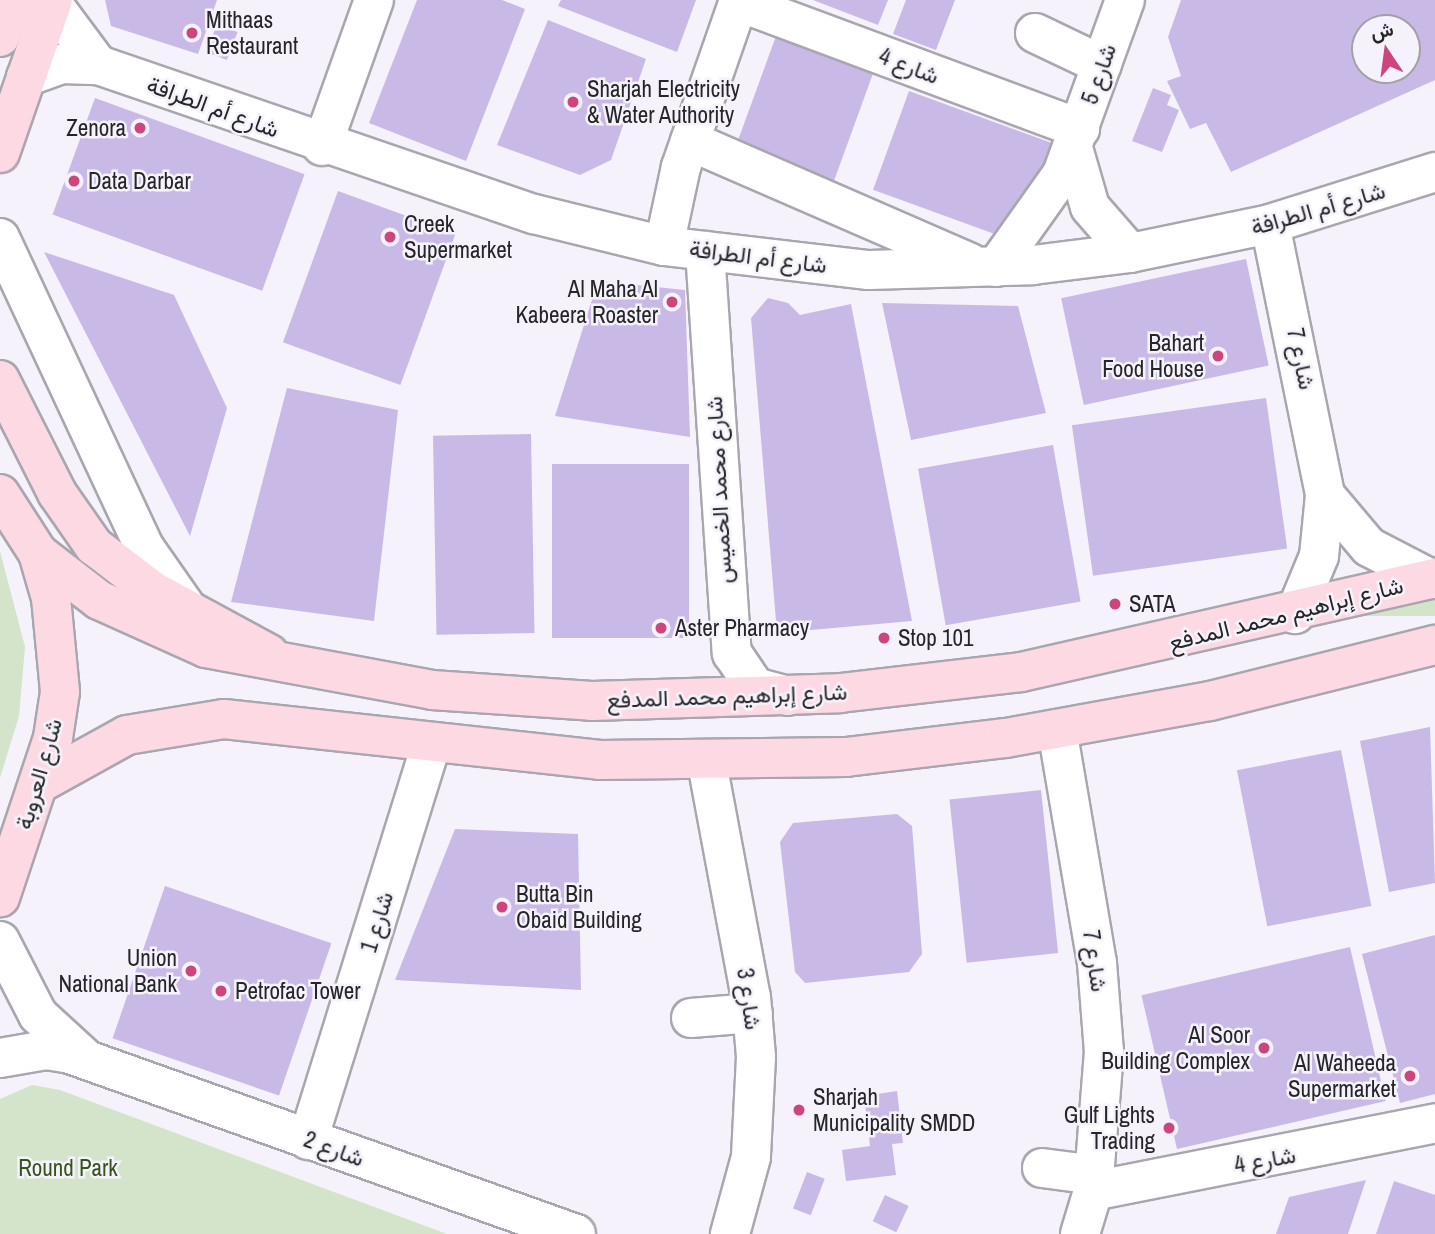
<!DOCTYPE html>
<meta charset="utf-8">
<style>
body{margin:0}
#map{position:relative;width:1435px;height:1234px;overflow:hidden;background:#f5f2fb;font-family:"Archivo Narrow",Vazirmatn,sans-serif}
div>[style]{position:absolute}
.green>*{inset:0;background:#d3e4ca;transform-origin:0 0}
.building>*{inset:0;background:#c9b9e6;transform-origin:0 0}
.roads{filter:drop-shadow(2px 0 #a9a6af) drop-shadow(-2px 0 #a9a6af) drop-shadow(0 2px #a9a6af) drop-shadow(0 -2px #a9a6af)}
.minor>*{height:38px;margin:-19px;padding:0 19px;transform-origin:19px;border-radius:19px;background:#fff}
.major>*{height:38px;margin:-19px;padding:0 19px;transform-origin:19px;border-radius:19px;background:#fddae3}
.dots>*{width:19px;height:19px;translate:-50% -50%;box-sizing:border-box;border:4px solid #f5f2fb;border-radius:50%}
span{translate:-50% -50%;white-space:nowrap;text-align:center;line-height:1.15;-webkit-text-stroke:5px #f5f2fb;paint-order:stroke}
.poi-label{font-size:23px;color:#262528}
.left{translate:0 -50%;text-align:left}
.right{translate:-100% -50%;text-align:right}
.street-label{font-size:23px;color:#262528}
.park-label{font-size:23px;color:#33541b}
.north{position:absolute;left:1351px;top:14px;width:70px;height:70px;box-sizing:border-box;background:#f5f2fb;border:2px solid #a2a0a7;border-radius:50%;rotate:347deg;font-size:19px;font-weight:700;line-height:28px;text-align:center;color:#262528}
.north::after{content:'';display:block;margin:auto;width:24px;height:32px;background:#ce447d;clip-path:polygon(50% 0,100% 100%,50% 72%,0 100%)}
</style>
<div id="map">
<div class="green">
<div style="clip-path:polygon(0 551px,25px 647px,19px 716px,0 778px)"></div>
<div style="left:1435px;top:599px;width:17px;height:156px;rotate:90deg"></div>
<div style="clip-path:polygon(32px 1085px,60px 1090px,447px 1234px,0 1234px,0 1099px)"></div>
</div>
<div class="building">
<div style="clip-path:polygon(105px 0,217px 0,198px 54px,111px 26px)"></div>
<div style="clip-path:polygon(417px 0,502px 0,525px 9px,466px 161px,369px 123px)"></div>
<div style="clip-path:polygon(561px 0,696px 0,677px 52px,558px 6px)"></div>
<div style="clip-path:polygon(813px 0,888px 0,878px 25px)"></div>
<div style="clip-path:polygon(906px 0,955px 0,936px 50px,893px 34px)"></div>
<div style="clip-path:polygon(evenodd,1181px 0,1435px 0,1435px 80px,1231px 172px,1206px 123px,1190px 129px,1167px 81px,1181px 76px,1168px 37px,1181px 0,1365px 28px,1407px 28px,1407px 70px,1365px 70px,1365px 28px)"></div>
<div style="clip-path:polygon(548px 20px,646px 59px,611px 160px,580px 175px,497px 145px)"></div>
<div style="left:217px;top:24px;width:22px;height:30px;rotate:21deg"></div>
<div style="left:776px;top:36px;width:104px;height:119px;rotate:20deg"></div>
<div style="clip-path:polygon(1153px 88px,1171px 95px,1167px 105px,1179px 110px,1162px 152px,1132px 141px)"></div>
<div style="left:909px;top:91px;width:155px;height:105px;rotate:20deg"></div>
<div style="left:95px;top:98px;width:223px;height:124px;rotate:20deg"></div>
<div style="left:338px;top:191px;width:125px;height:161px;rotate:20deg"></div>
<div style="clip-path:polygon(44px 252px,174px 295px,227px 408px,190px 536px)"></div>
<div style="left:1246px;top:259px;width:109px;height:189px;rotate:78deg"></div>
<div style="clip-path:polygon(598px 281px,685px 290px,690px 437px,555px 416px)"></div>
<div style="clip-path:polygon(768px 298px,788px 303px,800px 315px,851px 304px,912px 621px,777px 633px,751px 318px)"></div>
<div style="clip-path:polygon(882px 303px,1018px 306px,1046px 413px,911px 440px)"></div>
<div style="clip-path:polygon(287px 388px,398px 410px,374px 621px,231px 602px)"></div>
<div style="left:1266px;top:398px;width:152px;height:196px;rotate:82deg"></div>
<div style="left:531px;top:434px;width:199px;height:98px;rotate:89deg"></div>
<div style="left:1053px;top:445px;width:159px;height:137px;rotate:80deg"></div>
<div style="left:552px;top:464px;width:137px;height:174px"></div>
<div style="clip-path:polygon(1430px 727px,1435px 883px,1389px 892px,1360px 741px)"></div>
<div style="left:1341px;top:750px;width:159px;height:106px;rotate:79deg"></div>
<div style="left:1041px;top:790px;width:164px;height:92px;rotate:84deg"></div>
<div style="clip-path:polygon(897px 814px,912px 826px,922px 954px,909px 972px,805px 983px,795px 972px,780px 842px,793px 823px)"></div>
<div style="clip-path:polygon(455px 829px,578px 834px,581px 990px,395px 980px)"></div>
<div style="left:165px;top:886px;width:176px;height:161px;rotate:19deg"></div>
<div style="clip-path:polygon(1435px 935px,1435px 1094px,1400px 1103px,1362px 954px)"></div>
<div style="left:1350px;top:947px;width:158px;height:214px;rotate:77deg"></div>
<div style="clip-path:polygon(897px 1091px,903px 1143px,892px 1144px,896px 1175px,846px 1181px,842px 1150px,870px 1146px,864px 1096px)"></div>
<div style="left:807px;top:1172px;width:19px;height:39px;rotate:21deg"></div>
<div style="clip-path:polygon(1366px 1180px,1348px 1234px,1276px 1234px,1289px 1197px)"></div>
<div style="clip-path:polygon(1394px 1181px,1435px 1195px,1435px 1234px,1376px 1234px)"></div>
<div style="left:885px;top:1195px;width:26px;height:29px;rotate:25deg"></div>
</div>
<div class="roads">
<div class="minor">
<div style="left:739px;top:2px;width:364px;rotate:20.4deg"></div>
<div style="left:52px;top:3px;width:77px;rotate:53.4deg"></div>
<div style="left:1035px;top:33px;width:74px;rotate:25.5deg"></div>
<div style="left:26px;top:77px;width:37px;rotate:-20deg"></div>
<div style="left:61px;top:64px;width:37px;rotate:2deg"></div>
<div style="left:98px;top:65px;width:461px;rotate:18.9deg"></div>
<div style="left:534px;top:214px;width:134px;rotate:13.8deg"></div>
<div style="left:664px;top:246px;width:206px;rotate:6.7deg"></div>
<div style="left:869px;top:270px;width:164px;rotate:-1.7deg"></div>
<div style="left:1033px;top:265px;width:98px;rotate:-7.1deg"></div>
<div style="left:1130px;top:253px;width:143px;rotate:-11.7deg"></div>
<div style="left:1270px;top:224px;width:173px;rotate:-17.5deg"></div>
<div style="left:690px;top:141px;width:305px;rotate:23.5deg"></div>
<div style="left:322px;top:146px;width:155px;rotate:-70.4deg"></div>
<div style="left:1073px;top:148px;width:61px;rotate:73.9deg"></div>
<div style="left:1090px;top:207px;width:61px;rotate:49deg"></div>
<div style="left:1270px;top:224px;width:277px;rotate:78.5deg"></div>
<div style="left:1325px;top:495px;width:61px;rotate:95.6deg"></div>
<div style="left:1319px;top:556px;width:63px;rotate:112.5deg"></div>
<div style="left:0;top:238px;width:341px;rotate:65deg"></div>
<div style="left:144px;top:547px;width:73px;rotate:55deg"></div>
<div style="left:664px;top:246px;width:81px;rotate:-77.9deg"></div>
<div style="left:681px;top:167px;width:177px;rotate:-70.8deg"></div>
<div style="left:705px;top:251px;width:403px;rotate:86.2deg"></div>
<div style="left:732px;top:653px;width:41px;rotate:55.9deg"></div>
<div style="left:755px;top:687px;width:34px;rotate:15deg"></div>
<div style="left:996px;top:267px;width:114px;rotate:-54.6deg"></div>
<div style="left:1062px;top:174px;width:185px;rotate:-70.1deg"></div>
<div style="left:1325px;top:495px;width:68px;rotate:49.8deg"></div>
<div style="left:1369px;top:547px;width:70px;rotate:27.3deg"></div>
<div style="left:1057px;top:729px;width:237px;rotate:80.3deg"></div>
<div style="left:1097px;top:963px;width:88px;rotate:85.5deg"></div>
<div style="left:1104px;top:1051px;width:140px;rotate:94.5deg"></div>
<div style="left:1093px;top:1191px;width:45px;rotate:106.8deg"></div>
<div style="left:707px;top:763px;width:238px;rotate:79.4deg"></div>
<div style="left:751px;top:997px;width:60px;rotate:85.2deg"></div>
<div style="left:756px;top:1057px;width:100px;rotate:92.9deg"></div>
<div style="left:751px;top:1157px;width:80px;rotate:105.3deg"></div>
<div style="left:0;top:941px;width:83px;rotate:62.8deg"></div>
<div style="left:38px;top:1015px;width:64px;rotate:42.5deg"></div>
<div style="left:691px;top:1018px;width:62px;rotate:-4.6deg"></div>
<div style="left:0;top:1058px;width:47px;rotate:-9.9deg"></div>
<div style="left:46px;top:1050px;width:24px;rotate:9deg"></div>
<div style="left:70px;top:1054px;width:537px;rotate:19.58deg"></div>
<div style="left:308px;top:1140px;width:416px;rotate:-72.7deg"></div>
<div style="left:1042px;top:1168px;width:53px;rotate:7.5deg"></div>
<div style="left:1093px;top:1191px;width:349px;rotate:-11.2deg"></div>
</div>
<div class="major">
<div style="left:0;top:37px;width:40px;rotate:-69deg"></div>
<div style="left:0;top:153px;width:162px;rotate:-70.9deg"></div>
<div style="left:0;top:380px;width:127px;rotate:63.2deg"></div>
<div style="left:57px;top:493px;width:65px;rotate:55.1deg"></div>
<div style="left:94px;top:546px;width:74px;rotate:37.3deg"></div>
<div style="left:153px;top:591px;width:132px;rotate:28.5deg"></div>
<div style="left:0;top:494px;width:70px;rotate:57.2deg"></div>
<div style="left:38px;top:553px;width:47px;rotate:73.9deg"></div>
<div style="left:51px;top:598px;width:94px;rotate:84.5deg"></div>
<div style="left:60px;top:692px;width:47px;rotate:98.7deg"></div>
<div style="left:53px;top:738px;width:168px;rotate:108.4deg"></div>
<div style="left:38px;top:553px;width:77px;rotate:37.6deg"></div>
<div style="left:99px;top:600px;width:117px;rotate:24.2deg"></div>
<div style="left:206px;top:648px;width:230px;rotate:10.5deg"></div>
<div style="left:432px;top:690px;width:160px;rotate:3.9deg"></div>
<div style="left:592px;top:701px;width:248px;rotate:-1.8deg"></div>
<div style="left:840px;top:693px;width:182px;rotate:-6.6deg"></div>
<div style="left:1021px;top:672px;width:425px;rotate:-12.8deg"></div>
<div style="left:40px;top:783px;width:99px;rotate:-28.9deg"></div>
<div style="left:127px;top:735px;width:98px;rotate:-9.4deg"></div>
<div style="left:224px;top:719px;width:378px;rotate:6.2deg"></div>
<div style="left:600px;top:760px;width:246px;rotate:-0.7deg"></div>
<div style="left:846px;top:757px;width:161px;rotate:-6.8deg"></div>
<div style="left:1006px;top:738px;width:207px;rotate:-10.3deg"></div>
<div style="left:1210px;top:701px;width:232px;rotate:-14deg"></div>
</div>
</div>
<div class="dots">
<div style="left:192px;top:33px;background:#ce447d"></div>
<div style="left:573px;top:102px;background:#ce447d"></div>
<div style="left:140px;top:128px;background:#ce447d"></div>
<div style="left:74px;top:181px;background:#ce447d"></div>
<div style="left:390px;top:237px;background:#ce447d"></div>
<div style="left:672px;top:302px;background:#ce447d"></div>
<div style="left:1218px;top:356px;background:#ce447d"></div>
<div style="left:1115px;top:604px;background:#ce447d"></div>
<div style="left:661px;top:628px;background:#ce447d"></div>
<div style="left:884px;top:638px;background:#ce447d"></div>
<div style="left:502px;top:907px;background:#ce447d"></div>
<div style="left:191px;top:971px;background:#ce447d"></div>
<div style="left:221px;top:991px;background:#ce447d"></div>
<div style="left:1264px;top:1048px;background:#ce447d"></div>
<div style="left:1410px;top:1076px;background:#ce447d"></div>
<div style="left:799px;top:1110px;background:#ce447d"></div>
<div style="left:1169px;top:1128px;background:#ce447d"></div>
</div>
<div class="poi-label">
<span class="left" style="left:206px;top:33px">Mithaas<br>Restaurant</span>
<span class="left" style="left:587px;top:102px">Sharjah Electricity<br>&amp; Water Authority</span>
<span class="right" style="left:126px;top:128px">Zenora</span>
<span class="left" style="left:88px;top:181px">Data Darbar</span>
<span class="left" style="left:404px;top:237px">Creek<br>Supermarket</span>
<span class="right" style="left:658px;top:302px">Al Maha Al<br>Kabeera Roaster</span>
<span class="right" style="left:1204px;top:356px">Bahart<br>Food House</span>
<span class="left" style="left:1129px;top:604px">SATA</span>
<span class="left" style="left:675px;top:628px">Aster Pharmacy</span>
<span class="left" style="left:898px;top:638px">Stop 101</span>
<span class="left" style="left:516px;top:907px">Butta Bin<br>Obaid Building</span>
<span class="right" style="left:177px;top:971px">Union<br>National Bank</span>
<span class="left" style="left:235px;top:991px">Petrofac Tower</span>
<span class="right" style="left:1250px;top:1048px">Al Soor<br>Building Complex</span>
<span class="right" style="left:1396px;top:1076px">Al Waheeda<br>Supermarket</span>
<span class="left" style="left:813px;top:1110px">Sharjah<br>Municipality SMDD</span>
<span class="right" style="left:1155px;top:1128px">Gulf Lights<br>Trading</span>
</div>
<div class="street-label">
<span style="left:909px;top:66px;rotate:21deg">شارع 4</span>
<span style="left:1099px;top:74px;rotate:-71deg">شارع 5</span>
<span style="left:213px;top:107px;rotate:20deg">شارع أم الطرافة</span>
<span style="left:1318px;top:209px;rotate:-16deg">شارع أم الطرافة</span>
<span style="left:758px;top:257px;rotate:7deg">شارع أم الطرافة</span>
<span style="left:1301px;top:359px;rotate:78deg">شارع 7</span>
<span style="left:719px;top:490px;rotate:-93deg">شارع محمد الخميس</span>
<span style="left:1286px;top:614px;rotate:-14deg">شارع إبراهيم محمد المدفع</span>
<span style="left:727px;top:696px;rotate:-2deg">شارع إبراهيم محمد المدفع</span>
<span style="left:39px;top:774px;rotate:-74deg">شارع العروبة</span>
<span style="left:377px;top:922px;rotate:-73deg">شارع 1</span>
<span style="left:1095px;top:961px;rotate:82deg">شارع 7</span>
<span style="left:749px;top:999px;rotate:82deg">شارع 3</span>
<span style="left:334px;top:1149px;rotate:20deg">شارع 2</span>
<span style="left:1265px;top:1160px;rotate:-10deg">شارع 4</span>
</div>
<div class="park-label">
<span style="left:68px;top:1168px">Round Park</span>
</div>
<div class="north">ش</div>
</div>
